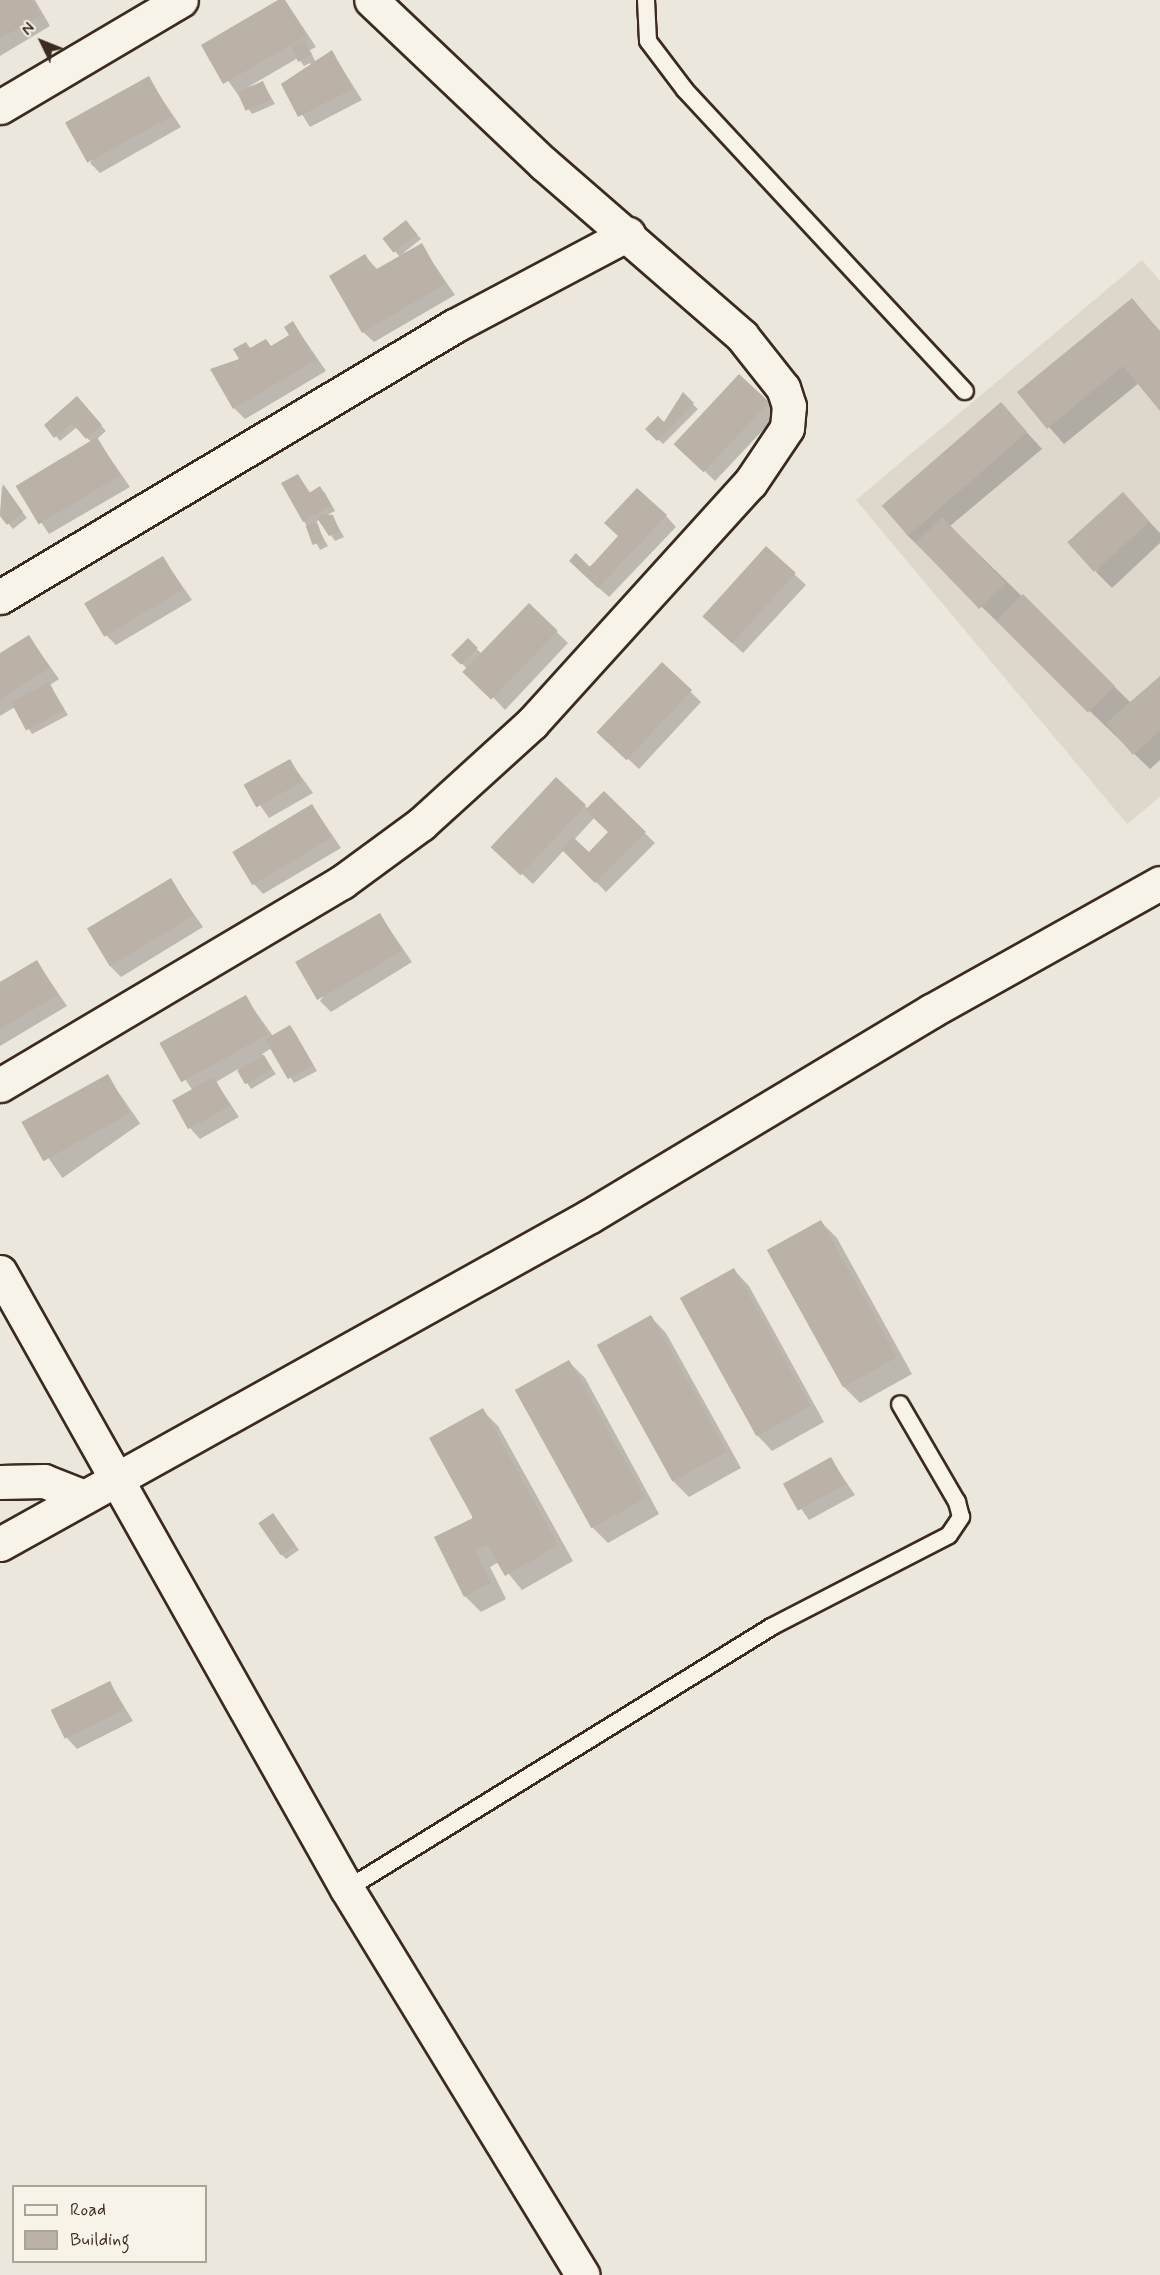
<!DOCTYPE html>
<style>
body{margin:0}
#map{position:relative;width:1160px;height:2275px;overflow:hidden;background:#ece7dc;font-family:Mynerve,sans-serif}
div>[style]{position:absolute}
.built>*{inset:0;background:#ddd7cc}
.shadow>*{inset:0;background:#0003;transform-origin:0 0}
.building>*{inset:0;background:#bab2a7;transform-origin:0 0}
.roads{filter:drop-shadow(2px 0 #3b2a1e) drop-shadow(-2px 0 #3b2a1e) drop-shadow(0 2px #3b2a1e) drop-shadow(0 -2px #3b2a1e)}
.service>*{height:16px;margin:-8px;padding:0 8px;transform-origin:8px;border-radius:8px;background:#f7f3e8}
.minor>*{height:33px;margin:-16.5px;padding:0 16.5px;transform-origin:16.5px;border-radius:16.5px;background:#f7f3e8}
.tertiary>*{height:33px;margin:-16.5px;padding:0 16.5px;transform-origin:16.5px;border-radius:16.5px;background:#f7f3e8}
span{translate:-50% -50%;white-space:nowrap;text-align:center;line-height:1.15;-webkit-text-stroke:4.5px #f7f3e8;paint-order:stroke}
.legend{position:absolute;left:12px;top:2185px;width:195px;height:78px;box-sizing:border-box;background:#f7f3e8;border:2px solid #aca397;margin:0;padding:8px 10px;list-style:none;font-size:18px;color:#3b2a1e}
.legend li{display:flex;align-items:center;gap:12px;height:30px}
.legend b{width:30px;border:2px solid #aca397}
.north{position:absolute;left:12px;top:12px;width:60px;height:60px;-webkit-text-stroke:4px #f7f3e8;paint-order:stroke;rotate:313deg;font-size:16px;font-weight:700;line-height:24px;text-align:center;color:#3b2a1e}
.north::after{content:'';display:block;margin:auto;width:21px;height:27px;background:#3b2a1e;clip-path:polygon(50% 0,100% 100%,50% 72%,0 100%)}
</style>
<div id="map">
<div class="built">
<div style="clip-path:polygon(1142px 260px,1160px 281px,1160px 797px,1127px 824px,856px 500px)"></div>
</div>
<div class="shadow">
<div style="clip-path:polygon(0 0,35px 0,50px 26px,0 56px)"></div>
<div style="clip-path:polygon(285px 0,316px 47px,310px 50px,315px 61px,332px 52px,362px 100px,310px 127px,283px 84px,313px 69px,310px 63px,304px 66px,298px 58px,248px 87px,263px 83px,275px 104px,252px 114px,203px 46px)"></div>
<div style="clip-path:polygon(148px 78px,181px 127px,100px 173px,90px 163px)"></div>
<div style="clip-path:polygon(411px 227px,421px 239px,402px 254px,421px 245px,455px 295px,374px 342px,363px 332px,365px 256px,378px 270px,400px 257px,384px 238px)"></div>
<div style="clip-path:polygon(1132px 300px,1160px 331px,1160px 409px,1139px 383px,1064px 444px,1019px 393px)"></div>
<div style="clip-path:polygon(293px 323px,326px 371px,245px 419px,234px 408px,246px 344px,251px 349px,266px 341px,272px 347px,292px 336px)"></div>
<div style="clip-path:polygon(683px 395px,698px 409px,663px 444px,647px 429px,664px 425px)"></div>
<div style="clip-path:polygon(82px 403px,106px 431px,97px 439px,130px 487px,49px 534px,17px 486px,91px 442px,77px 427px,60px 441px,56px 436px)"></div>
<div style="clip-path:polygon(768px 403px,778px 414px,715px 481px,687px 454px)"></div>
<div style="clip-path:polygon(1001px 404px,1042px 449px,950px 526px,1131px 703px,1160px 678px,1160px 760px,1150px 769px,906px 534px)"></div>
<div style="clip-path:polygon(298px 475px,311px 494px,320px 488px,325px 493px,335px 511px,323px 517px,332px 516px,344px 537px,335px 541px,320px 519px,315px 523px,328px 546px,320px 550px,304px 521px)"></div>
<div style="clip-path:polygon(2px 486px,27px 518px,13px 529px,0 513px)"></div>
<div style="clip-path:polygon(1123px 494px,1160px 533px,1160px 543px,1112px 588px,1096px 572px)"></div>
<div style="clip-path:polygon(666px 516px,676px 527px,609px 597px,581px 572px)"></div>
<div style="clip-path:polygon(766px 548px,806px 585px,743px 653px,714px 626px)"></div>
<div style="clip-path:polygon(163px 558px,192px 600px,116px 645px,106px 635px)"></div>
<div style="clip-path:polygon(529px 605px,568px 643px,505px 710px,454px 655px,468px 641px,483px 655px)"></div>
<div style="clip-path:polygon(29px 637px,59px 679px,50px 685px,68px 715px,32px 734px,15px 707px,0 716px,0 655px)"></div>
<div style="clip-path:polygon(662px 664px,701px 702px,639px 769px,610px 742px)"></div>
<div style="clip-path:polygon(290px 761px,313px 793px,269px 818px,246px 785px)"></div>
<div style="clip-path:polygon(evenodd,556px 779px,588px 809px,604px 793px,655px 843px,606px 892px,564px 850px,533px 884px,504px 857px,556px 779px,595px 817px,610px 832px,589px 854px,574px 840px,595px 817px)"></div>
<div style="clip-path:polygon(312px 805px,341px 848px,263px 894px,253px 883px)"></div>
<div style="clip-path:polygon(170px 880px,203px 927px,121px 977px,110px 966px)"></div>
<div style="clip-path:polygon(380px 915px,412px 962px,331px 1012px,320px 1001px)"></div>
<div style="clip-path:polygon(37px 962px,67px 1006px,0 1046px,0 984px)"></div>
<div style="clip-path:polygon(245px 997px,273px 1036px,289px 1027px,294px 1031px,317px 1071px,294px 1083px,272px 1048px,262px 1054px,276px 1074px,251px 1089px,238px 1069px,216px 1082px,239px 1117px,200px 1139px,190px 1128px,193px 1091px,163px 1046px)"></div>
<div style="left:107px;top:1076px;width:58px;height:95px;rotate:55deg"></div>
<div style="clip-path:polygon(821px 1222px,837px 1238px,912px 1374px,860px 1403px,844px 1387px)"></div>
<div style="clip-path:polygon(734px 1270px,749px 1286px,824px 1422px,772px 1451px,757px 1435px)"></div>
<div style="clip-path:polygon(651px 1317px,666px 1333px,741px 1468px,689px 1497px,673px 1481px)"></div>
<div style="clip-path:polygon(569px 1362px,585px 1378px,659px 1514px,608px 1543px,592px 1527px)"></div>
<div style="clip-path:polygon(482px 1410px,498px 1426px,573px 1561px,522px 1590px,499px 1562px,490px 1567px,506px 1599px,481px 1612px,465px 1596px)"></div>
<div style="clip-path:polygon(830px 1458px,855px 1495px,809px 1520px,784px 1484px)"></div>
<div style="clip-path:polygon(273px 1515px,299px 1550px,286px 1559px,281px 1554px)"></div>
<div style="clip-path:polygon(110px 1683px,133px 1721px,77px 1749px,67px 1738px)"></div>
</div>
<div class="building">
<div style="clip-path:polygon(0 0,32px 0,41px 15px,0 39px)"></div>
<div style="clip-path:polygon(278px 0,285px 0,306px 36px,223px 84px,201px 45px)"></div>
<div style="clip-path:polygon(304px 40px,311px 55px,298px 62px,291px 45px)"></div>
<div style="clip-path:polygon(332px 50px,353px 89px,298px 117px,281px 84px)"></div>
<div style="left:149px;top:76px;width:46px;height:96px;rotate:61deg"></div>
<div style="left:263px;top:81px;width:20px;height:28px;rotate:66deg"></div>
<div style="left:406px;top:220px;width:18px;height:30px;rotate:52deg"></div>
<div style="clip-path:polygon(422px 243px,445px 284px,362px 333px,329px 276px,365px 254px,375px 270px)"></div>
<div style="clip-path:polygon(1132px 298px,1160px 332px,1160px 411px,1123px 366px,1047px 429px,1017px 392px)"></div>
<div style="clip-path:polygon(293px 321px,316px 360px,233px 409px,210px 369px,239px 359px,233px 349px,246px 342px,250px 348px,266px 339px,271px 346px,289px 335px,284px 327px)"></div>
<div style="left:739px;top:374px;width:41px;height:96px;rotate:43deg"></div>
<div style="clip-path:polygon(683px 392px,694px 403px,657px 441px,645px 429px,658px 416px,664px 422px)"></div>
<div style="clip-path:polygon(77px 396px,102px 425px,86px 439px,72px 423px,54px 438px,44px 425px)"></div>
<div style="left:1001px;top:402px;width:40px;height:158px;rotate:49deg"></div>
<div style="left:97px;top:437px;width:45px;height:95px;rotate:59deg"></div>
<div style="clip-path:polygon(298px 474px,309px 493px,320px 486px,331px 505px,303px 522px,281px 483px)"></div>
<div style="clip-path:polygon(3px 484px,23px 512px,7px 525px,0 516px)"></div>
<div style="clip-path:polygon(637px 488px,667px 515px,598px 588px,569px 561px,576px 553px,590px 567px,618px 536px,604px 523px)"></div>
<div style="left:1123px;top:492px;width:40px;height:75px;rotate:48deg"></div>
<div style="clip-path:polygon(325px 514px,333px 515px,340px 532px,329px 536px,317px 518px)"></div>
<div style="left:942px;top:517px;width:92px;height:37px;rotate:46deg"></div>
<div style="left:317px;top:522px;width:20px;height:12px;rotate:70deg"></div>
<div style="left:766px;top:546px;width:40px;height:95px;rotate:42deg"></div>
<div style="left:163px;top:556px;width:39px;height:92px;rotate:59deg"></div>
<div style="left:1023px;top:594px;width:130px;height:38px;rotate:45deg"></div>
<div style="left:529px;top:603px;width:40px;height:96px;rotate:44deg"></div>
<div style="clip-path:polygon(29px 635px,50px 668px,0 699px,0 653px)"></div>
<div style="left:468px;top:638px;width:14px;height:24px;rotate:45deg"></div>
<div style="left:662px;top:662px;width:41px;height:96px;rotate:43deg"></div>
<div style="clip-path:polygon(1160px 676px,1160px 731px,1133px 755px,1106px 723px)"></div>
<div style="left:49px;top:682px;width:32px;height:43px;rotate:62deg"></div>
<div style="left:290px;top:759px;width:26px;height:53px;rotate:61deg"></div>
<div style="left:556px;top:777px;width:41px;height:96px;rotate:43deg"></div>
<div style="clip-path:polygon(604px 791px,646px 832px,595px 883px,561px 849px,573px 837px,589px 852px,608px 832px,585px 810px)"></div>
<div style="left:312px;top:804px;width:39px;height:93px;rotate:59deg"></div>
<div style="left:171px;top:878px;width:44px;height:98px;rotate:59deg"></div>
<div style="left:380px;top:913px;width:44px;height:98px;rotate:60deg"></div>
<div style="clip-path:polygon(37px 960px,58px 995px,0 1029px,0 982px)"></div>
<div style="left:246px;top:995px;width:45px;height:99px;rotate:61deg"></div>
<div style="left:290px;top:1025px;width:46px;height:29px;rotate:60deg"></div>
<div style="left:264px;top:1055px;width:16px;height:31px;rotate:60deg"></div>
<div style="left:108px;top:1074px;width:45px;height:99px;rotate:61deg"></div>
<div style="left:214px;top:1077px;width:33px;height:48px;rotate:61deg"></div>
<div style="left:821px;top:1220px;width:157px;height:62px;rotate:61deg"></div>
<div style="left:734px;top:1268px;width:158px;height:62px;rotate:61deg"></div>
<div style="left:651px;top:1315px;width:156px;height:62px;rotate:61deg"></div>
<div style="left:569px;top:1360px;width:158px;height:62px;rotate:61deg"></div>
<div style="clip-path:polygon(483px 1408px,558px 1545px,505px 1576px,487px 1545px,475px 1551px,491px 1583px,464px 1597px,434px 1537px,473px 1518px,429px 1438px)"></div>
<div style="left:831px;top:1457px;width:31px;height:55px;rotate:61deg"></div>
<div style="left:273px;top:1513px;width:39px;height:18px;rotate:55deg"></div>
<div style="left:110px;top:1681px;width:32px;height:66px;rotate:64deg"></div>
</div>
<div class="roads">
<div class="service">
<div style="left:646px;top:0;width:41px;rotate:87.2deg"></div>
<div style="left:648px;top:41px;width:61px;rotate:52.9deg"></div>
<div style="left:685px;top:90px;width:411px;rotate:47.1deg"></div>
<div style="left:347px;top:1889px;width:498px;rotate:-31.7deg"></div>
<div style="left:771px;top:1627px;width:200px;rotate:-27.3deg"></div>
<div style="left:949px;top:1535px;width:22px;rotate:-56deg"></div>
<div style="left:961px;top:1517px;width:16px;rotate:-105deg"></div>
<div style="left:957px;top:1502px;width:113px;rotate:-120.2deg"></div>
</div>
<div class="minor">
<div style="left:0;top:107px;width:210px;rotate:-30.6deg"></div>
<div style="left:0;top:597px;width:529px;rotate:-30.83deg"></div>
<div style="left:454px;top:326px;width:197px;rotate:-27.9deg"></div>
<div style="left:0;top:1085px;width:398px;rotate:-30.7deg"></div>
<div style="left:342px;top:882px;width:98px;rotate:-36.3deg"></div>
<div style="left:421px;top:824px;width:150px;rotate:-42.3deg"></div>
<div style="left:532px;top:723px;width:324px;rotate:-47.8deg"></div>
<div style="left:750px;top:483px;width:66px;rotate:-56.1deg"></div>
<div style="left:787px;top:428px;width:22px;rotate:-85deg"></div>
<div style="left:789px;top:406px;width:19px;rotate:-108deg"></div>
<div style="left:783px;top:388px;width:66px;rotate:-128.3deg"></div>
<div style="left:742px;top:336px;width:262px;rotate:-139deg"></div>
<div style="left:544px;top:164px;width:238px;rotate:-136.5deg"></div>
<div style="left:0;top:1272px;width:708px;rotate:60.65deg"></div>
<div style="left:347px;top:1889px;width:452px;rotate:58.6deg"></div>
</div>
<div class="tertiary">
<div style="left:0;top:1482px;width:44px;rotate:-1.3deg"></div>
<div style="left:44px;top:1481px;width:41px;rotate:21.5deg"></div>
<div style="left:0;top:1544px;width:675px;rotate:-29.07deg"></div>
<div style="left:590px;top:1216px;width:398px;rotate:-31deg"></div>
<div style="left:931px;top:1011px;width:262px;rotate:-29.2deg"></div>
</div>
</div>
<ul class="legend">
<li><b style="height:8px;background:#f7f3e8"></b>Road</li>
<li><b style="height:16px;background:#bab2a7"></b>Building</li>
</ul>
<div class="north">N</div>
</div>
